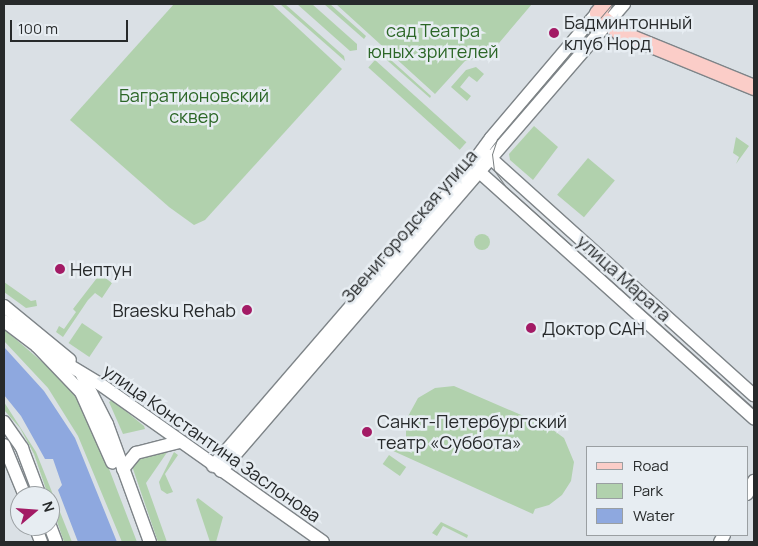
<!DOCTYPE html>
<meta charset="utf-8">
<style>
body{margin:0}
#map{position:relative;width:758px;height:546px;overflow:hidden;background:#dae0e5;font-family:Manrope,sans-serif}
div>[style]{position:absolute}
.green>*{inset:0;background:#b1d1ad;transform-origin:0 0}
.round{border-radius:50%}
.water>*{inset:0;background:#8ea8df}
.roads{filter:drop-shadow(1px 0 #7e8488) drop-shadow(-1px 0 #7e8488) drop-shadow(0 1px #7e8488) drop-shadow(0 -1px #7e8488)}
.secondary>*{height:12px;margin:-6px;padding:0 6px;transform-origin:6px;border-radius:6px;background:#fff}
.primary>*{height:15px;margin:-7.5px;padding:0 7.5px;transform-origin:7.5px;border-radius:7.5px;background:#fbcdc8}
.tram>*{height:1px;margin:-0.5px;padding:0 0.5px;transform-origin:0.5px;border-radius:0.5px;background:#7b8082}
.dots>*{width:14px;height:14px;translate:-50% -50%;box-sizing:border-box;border:2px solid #e7edf2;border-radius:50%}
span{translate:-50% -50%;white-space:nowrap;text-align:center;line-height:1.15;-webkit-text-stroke:5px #e7edf2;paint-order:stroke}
.poi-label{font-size:18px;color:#272a2b}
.left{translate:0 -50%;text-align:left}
.right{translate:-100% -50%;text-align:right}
.park-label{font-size:18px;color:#2c6727}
.street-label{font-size:18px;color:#272a2b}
.frame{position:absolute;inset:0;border:5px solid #272a2b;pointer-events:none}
.legend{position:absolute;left:586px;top:446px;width:162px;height:90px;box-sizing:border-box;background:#e7edf2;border:1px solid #9a9fa2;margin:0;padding:6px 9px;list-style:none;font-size:15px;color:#272a2b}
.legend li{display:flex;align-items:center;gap:10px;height:25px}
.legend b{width:25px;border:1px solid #9a9fa2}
.north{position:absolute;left:10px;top:486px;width:50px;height:50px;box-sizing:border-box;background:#e7edf2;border:1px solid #9a9fa2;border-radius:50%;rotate:72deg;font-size:14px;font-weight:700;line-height:20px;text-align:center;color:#272a2b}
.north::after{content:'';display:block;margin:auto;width:18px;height:22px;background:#a31b65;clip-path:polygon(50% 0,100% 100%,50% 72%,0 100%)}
.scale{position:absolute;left:10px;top:20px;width:118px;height:22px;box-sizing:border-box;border:2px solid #272a2b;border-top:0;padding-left:6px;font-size:15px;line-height:18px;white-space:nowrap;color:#272a2b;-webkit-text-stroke:4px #e7edf2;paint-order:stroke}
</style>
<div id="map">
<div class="green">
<div style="clip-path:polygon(174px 4px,272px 4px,342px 69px,205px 220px,194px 225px,169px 207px,70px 120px)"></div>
<div style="clip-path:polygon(280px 4px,285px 4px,344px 56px,345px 61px)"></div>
<div style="clip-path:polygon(297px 4px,312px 4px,357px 44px,357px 50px,350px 51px)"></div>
<div style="clip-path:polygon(324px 4px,330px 4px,366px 36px,364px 39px)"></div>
<div style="clip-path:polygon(336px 4px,532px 4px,488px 56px,465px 61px,435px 94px)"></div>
<div style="clip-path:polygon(382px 52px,431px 96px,430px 98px,380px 54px)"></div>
<div style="left:375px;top:60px;width:123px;height:10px;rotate:42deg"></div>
<div style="clip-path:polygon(476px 67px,484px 74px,477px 82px,469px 76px,460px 87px,471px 96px,467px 101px,451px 87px,466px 70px)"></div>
<div style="clip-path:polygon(534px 126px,558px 147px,533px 180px,510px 160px,509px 154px)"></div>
<div style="clip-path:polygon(736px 137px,749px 146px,736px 164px,739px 157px,733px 153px)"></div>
<div style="left:588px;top:158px;width:35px;height:48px;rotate:40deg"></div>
<div class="round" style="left:474px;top:234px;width:16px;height:16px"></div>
<div style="clip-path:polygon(100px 274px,112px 283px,102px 298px,95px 293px,88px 300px,63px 337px,56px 332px,59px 326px,64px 329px,76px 312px,73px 309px)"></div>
<div style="clip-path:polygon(4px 282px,31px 301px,36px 300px,37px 306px,26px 308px,4px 292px)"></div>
<div style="left:82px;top:323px;width:25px;height:24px;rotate:34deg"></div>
<div style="clip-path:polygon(4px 329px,70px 386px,90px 419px,137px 542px,122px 542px,78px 436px,48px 388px,4px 341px)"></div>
<div style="clip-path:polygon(454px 386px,549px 427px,564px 438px,574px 462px,571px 481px,562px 495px,549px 505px,535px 509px,533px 514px,391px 450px,394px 445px,412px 453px,406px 439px,406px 420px,418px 398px,435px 388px)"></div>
<div style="clip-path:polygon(112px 400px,144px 426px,145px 429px,123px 434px,109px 402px)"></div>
<div style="clip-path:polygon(4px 402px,36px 452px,72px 542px,64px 542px,34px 454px,20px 428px,4px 410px)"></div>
<div style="clip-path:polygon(168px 451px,146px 483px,167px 542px,158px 542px,132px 466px,139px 458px)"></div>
<div style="clip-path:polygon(174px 452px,178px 455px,165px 474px,173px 492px,167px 494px,161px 490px,159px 482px)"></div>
<div style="left:389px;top:455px;width:21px;height:11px;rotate:35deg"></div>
<div style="clip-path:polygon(198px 498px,223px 517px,216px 542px,210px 542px,196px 500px)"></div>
<div style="clip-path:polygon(441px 522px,468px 535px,467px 538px,443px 526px,437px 536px,432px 533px)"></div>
</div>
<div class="water">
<div style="clip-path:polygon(4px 347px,44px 391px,75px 438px,117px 542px,78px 542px,58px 490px,62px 485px,53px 459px,45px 459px,21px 416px,4px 395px)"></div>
</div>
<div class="roads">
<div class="secondary">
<div style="left:487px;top:155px;width:359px;rotate:42deg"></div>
<div style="left:475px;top:168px;width:375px;rotate:41.9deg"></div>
<div style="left:4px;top:306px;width:85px;rotate:39.3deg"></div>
<div style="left:4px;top:321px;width:41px;rotate:37.1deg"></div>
<div style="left:37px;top:346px;width:64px;rotate:46.3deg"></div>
<div style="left:81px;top:392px;width:77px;rotate:66.1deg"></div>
<div style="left:37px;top:346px;width:74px;rotate:31.1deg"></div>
<div style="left:100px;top:384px;width:273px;rotate:35.3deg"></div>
<div style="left:82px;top:375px;width:55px;rotate:63deg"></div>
<div style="left:107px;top:424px;width:126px;rotate:70deg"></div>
<div style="left:4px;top:422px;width:32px;rotate:55deg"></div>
<div style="left:22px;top:448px;width:51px;rotate:69.4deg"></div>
<div style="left:4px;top:445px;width:55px;rotate:67.6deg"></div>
<div style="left:213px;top:466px;width:383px;rotate:-49.2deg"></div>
<div style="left:463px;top:176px;width:47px;rotate:-53.6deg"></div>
<div style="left:491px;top:138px;width:164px;rotate:-49.7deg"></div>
<div style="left:123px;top:469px;width:21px;rotate:-51deg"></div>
<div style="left:136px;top:453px;width:44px;rotate:-14.3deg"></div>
<div style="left:221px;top:471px;width:617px;rotate:-49.21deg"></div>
<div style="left:747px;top:494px;width:15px;rotate:-62deg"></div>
<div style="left:35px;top:526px;width:17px;rotate:69deg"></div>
<div style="left:50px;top:526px;width:17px;rotate:69deg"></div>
<div style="left:720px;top:542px;width:8px;rotate:-60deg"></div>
</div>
<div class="primary">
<div style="left:604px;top:4px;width:11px;rotate:128deg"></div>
<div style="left:597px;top:13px;width:29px;rotate:41deg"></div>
<div style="left:619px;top:32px;width:146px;rotate:22.2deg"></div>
</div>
</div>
<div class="tram">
<div style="left:612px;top:4px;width:177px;rotate:130.4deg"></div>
<div style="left:497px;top:139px;width:16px;rotate:108deg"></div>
<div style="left:492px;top:154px;width:16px;rotate:83deg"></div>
<div style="left:494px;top:170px;width:19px;rotate:55deg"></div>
<div style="left:505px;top:186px;width:334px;rotate:41.8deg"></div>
</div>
<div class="dots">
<div style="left:554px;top:33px;background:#a31b65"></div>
<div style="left:60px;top:269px;background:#a31b65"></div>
<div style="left:247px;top:310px;background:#a31b65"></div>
<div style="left:531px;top:328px;background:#a31b65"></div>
<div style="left:367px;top:432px;background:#a31b65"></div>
</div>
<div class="poi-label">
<span class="left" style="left:564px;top:33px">Бадминтонный<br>клуб Норд</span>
<span class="left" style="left:70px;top:269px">Нептун</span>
<span class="right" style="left:236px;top:310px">Braesku Rehab</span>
<span class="left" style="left:542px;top:328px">Доктор САН</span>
<span class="left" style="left:377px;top:432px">Санкт-Петербургский<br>театр «Суббота»</span>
</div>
<div class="park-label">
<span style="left:433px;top:41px">сад Театра<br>юных зрителей</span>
<span style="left:194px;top:106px">Багратионовский<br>сквер</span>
</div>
<div class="street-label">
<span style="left:409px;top:226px;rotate:-49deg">Звенигородская улица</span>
<span style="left:624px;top:278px;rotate:42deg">улица Марата</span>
<span style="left:212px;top:443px;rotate:35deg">улица Константина Заслонова</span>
</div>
<div class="frame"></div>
<ul class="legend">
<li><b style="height:6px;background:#fbcdc8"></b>Road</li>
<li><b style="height:14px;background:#b1d1ad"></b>Park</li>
<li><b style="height:14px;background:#8ea8df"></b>Water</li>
</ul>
<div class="north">N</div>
<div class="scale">100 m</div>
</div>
